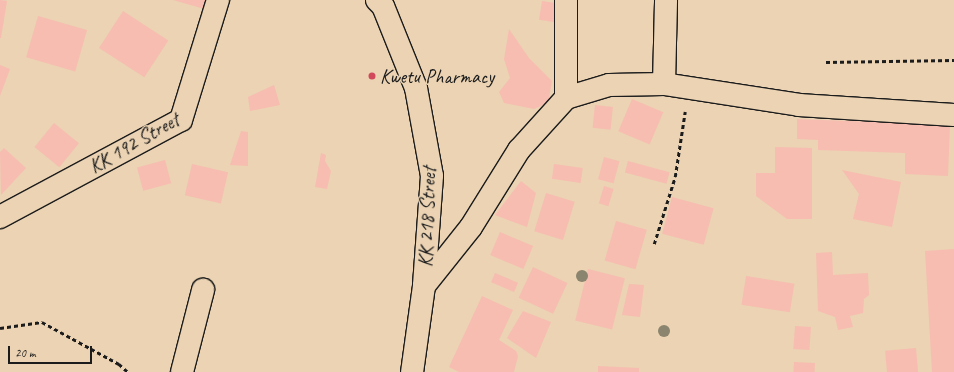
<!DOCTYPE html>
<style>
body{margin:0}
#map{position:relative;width:954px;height:372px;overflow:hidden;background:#ebd3b3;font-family:Caveat,sans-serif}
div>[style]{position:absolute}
.building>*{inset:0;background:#f7bdb1;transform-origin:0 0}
.path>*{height:2.5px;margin-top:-1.25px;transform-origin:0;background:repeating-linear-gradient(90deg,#1c1c1c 0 4px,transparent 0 7px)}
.roads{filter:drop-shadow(1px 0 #1c1c1c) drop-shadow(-1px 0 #1c1c1c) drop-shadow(0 1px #1c1c1c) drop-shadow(0 -1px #1c1c1c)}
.street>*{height:22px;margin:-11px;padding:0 11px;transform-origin:11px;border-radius:11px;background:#ebd3b3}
.secondary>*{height:22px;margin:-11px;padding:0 11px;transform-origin:11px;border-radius:11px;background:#ebd3b3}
.trees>*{width:12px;height:12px;margin:-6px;border-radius:50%;background:#8b846e}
.dots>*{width:11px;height:11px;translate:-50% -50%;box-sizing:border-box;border:2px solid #ebd3b3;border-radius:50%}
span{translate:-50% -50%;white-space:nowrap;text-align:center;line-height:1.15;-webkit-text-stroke:3px #ebd3b3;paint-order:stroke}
.poi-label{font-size:20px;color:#1c1c1c}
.left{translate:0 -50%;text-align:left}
.street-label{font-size:20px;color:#1c1c1c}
.scale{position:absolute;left:8px;top:346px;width:84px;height:18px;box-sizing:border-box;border:2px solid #1c1c1c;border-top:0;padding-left:5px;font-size:12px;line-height:14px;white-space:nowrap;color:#1c1c1c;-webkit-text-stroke:3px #ebd3b3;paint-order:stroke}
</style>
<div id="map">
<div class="building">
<div style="clip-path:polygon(0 0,7px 1px,1px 38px,0 38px)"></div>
<div style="clip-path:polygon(173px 0,211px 0,208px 10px)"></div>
<div style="left:542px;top:1px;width:18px;height:19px;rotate:9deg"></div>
<div style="left:123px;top:11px;width:54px;height:44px;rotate:33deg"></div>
<div style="left:38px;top:16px;width:51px;height:43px;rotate:16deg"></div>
<div style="clip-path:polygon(509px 29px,529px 58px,552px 81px,548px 103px,534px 109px,504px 103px,499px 92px,510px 78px,504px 59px)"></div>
<div style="clip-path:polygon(0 65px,10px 69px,0 96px)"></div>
<div style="clip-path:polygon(274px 85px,280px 105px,250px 111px,248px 97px)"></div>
<div style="left:632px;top:99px;width:34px;height:35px;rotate:23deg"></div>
<div style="left:595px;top:105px;width:18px;height:23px;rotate:6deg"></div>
<div style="clip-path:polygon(797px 119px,950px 125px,948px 176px,905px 174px,905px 153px,818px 150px,818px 140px,797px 139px)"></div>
<div style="left:54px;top:123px;width:32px;height:31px;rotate:39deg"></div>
<div style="clip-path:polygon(241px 131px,248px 132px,248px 166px,230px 165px)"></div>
<div style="clip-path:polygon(775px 147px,812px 148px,812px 219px,787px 219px,756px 196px,756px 173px,775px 173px)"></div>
<div style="clip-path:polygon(4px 148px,26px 168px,1px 195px,0 152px)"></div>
<div style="clip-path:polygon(321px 153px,326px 155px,325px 161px,331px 171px,327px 189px,315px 187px)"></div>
<div style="left:604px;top:157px;width:16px;height:23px;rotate:15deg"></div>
<div style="left:165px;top:160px;width:24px;height:29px;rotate:75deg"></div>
<div style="left:628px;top:161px;width:43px;height:12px;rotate:15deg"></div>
<div style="left:192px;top:164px;width:37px;height:32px;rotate:13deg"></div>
<div style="left:554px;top:164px;width:29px;height:15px;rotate:8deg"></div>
<div style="clip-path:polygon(842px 170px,901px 182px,892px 227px,853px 219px,859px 194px)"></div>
<div style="clip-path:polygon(521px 181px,536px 193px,527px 227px,495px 215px)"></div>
<div style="left:604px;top:186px;width:10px;height:18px;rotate:17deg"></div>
<div style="left:546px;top:193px;width:30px;height:40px;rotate:17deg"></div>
<div style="left:672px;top:197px;width:43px;height:38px;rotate:15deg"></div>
<div style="left:616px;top:221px;width:32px;height:41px;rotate:16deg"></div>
<div style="left:500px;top:232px;width:36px;height:25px;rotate:23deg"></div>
<div style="clip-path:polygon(954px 249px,954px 372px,932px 372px,925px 251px)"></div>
<div style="clip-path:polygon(832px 252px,833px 275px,868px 273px,869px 295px,864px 299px,863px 313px,850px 316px,853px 327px,838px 330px,835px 317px,818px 311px,816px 253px)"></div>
<div style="left:533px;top:267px;width:38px;height:34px;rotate:25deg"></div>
<div style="left:588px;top:269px;width:38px;height:53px;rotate:14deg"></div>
<div style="left:495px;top:273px;width:25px;height:10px;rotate:23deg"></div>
<div style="left:746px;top:276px;width:49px;height:29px;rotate:9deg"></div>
<div style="clip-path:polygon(629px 284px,644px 285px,640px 317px,622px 315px)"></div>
<div style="clip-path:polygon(482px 296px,513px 310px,499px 340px,516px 351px,518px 356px,514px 372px,459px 372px,449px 367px)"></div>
<div style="clip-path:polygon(523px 311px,551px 322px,536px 358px,507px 338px)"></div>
<div style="left:795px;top:326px;width:16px;height:23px;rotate:4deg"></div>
<div style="left:916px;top:348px;width:24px;height:31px;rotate:85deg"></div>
<div style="left:794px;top:362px;width:21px;height:10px;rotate:3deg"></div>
<div style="clip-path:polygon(598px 366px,639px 368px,639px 372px,598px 372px)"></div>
</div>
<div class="path">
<div style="left:826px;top:62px;width:128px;rotate:-0.9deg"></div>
<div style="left:654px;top:244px;width:70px;rotate:-72.6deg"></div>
<div style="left:675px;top:177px;width:66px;rotate:-81.3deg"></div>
<div style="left:0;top:328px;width:42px;rotate:-8.1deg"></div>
<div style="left:42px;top:322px;width:88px;rotate:28.6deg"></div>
<div style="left:119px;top:364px;width:12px;rotate:42deg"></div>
</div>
<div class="roads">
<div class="street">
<div style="left:566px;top:0;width:98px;rotate:90deg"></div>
<div style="left:664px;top:84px;width:84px;rotate:-88.6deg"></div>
<div style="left:0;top:217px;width:205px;rotate:-28.2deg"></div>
<div style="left:181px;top:120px;width:126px;rotate:-72.9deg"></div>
<div style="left:424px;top:286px;width:75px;rotate:-51.5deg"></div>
<div style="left:471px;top:227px;width:91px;rotate:-58.1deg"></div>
<div style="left:519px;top:150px;width:70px;rotate:-47.9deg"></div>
<div style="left:566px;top:98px;width:45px;rotate:-16.8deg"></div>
<div style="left:609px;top:85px;width:55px;rotate:-1deg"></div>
<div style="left:664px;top:84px;width:137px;rotate:8.8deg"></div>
<div style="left:799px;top:105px;width:155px;rotate:3.7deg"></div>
<div style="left:182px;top:372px;width:85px;rotate:-75.6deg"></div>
</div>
<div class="secondary">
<div style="left:377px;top:0;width:8px;rotate:45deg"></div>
<div style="left:383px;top:6px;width:88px;rotate:68.1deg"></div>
<div style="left:416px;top:88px;width:89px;rotate:79.7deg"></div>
<div style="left:432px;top:176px;width:110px;rotate:94.2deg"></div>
<div style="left:424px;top:286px;width:87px;rotate:97.9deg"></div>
</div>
</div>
<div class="trees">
<div style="left:582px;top:276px"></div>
<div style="left:664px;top:331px"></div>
</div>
<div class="dots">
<div style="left:372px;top:76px;background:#d1495b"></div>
</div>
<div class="poi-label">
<span class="left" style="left:380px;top:76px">Kwetu Pharmacy</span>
</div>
<div class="street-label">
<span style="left:134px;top:143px;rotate:-30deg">KK 192 Street</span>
<span style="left:427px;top:217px;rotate:-88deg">KK 218 Street</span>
</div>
<div class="scale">20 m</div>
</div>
